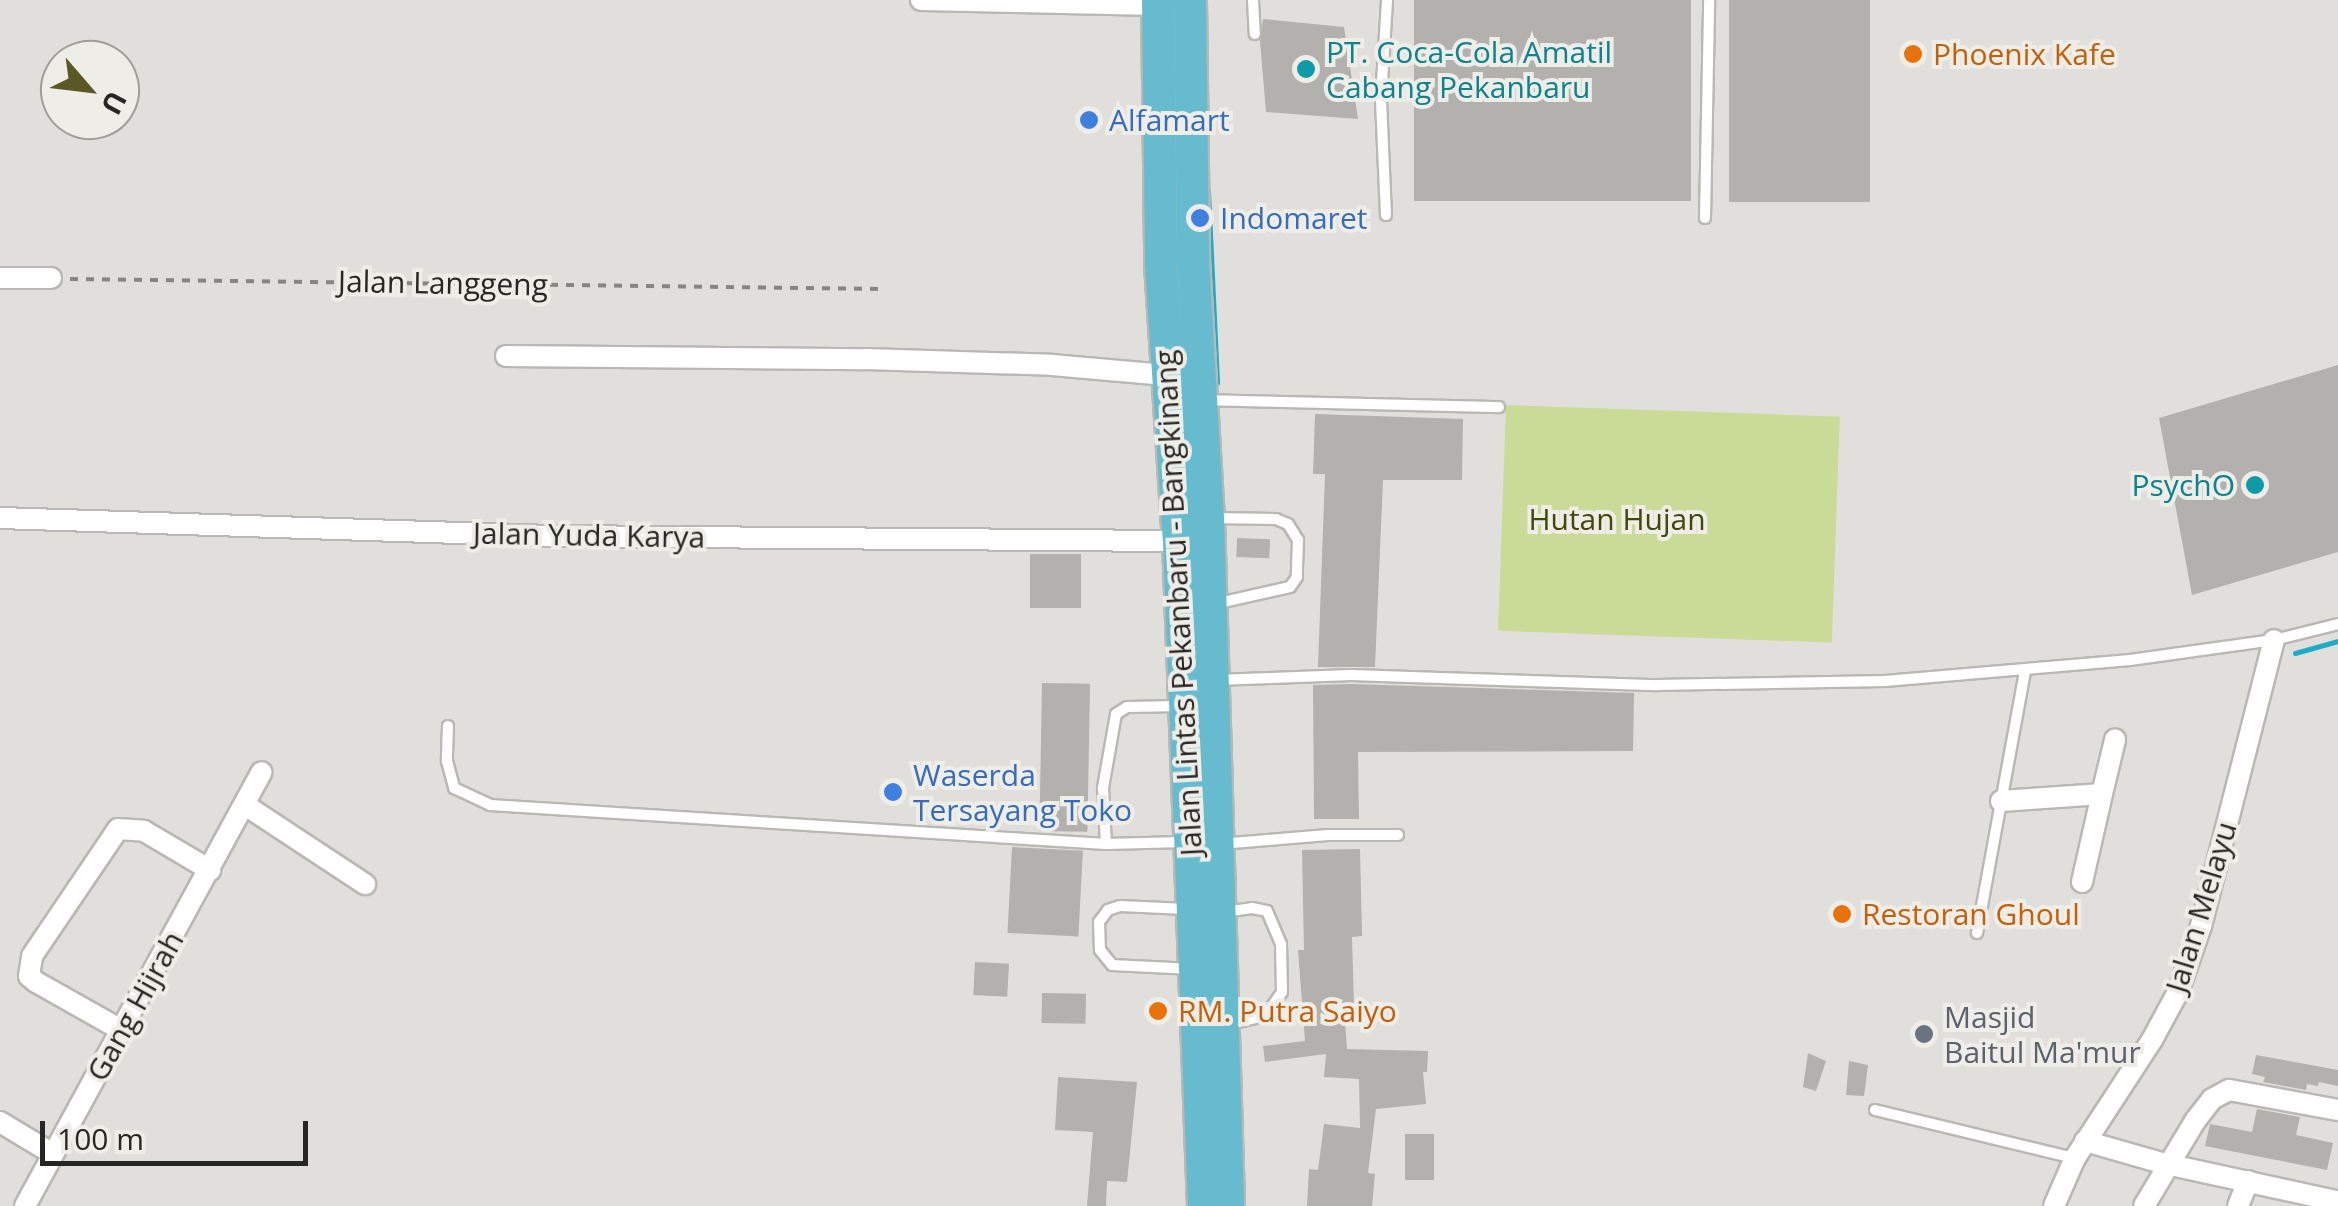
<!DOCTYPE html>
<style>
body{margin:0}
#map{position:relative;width:2338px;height:1206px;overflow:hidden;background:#e1dfdb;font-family:"Open Sans",sans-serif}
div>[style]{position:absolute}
.green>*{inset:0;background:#cadb98;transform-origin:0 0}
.stream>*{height:5px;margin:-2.5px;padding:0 2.5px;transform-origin:2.5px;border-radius:2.5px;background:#1dacca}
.building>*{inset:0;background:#b2b1ad;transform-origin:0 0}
.path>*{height:4px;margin-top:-2px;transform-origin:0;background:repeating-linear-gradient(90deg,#868582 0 8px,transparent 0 16px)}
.roads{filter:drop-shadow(2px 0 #b9b8b4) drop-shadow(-2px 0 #b9b8b4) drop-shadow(0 2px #b9b8b4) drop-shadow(0 -2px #b9b8b4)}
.service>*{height:10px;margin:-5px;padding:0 5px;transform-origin:5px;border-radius:5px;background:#fff}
.minor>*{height:20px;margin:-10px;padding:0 10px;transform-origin:10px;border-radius:10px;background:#fff}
.trunk>*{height:32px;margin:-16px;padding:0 16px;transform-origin:16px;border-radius:16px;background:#66bcce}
.dots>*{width:28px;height:28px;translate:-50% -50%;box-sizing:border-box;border:5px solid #eeede8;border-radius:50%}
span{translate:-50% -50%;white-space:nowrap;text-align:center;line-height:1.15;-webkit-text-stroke:8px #eeede8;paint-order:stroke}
.culture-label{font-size:30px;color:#0d838f}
.left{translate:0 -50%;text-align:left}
.right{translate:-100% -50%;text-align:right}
.food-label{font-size:30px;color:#c56008}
.shop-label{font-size:30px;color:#366cbe}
.street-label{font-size:30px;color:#262624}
.park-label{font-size:30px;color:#3f4b05}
.worship-label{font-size:30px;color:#5b616d}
.north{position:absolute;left:40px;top:40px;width:100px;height:100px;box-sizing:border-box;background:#eeede8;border:2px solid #9e9d9a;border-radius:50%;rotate:118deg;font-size:28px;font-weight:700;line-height:40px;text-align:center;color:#262624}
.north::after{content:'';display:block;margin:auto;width:35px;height:45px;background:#5c5825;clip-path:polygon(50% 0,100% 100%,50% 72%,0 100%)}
.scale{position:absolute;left:40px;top:1121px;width:268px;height:45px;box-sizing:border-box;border:5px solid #262624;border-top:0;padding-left:12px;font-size:30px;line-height:35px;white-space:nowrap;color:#262624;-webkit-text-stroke:8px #eeede8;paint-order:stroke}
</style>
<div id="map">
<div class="green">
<div style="left:1506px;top:405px;width:334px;height:226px;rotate:2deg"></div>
</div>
<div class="stream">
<div style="left:1208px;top:191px;width:192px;rotate:87.3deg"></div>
<div style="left:2295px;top:653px;width:45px;rotate:-15.6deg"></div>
</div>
<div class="building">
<div style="left:1414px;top:0;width:277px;height:201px"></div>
<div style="left:1729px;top:0;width:141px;height:202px"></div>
<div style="clip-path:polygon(1263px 19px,1344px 27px,1358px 119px,1266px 112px,1260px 41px)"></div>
<div style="clip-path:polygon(2338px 365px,2338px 552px,2192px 595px,2159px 418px)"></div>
<div style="clip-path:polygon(1315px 414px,1463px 419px,1462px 480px,1383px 480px,1375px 667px,1318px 667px,1325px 474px,1313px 474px)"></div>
<div style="left:1237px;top:538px;width:33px;height:19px;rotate:2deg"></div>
<div style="left:1030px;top:554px;width:51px;height:54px"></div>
<div style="left:1042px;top:683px;width:48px;height:148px;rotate:1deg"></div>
<div style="clip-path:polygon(1351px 684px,1634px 693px,1633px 751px,1358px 752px,1359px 819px,1314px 819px,1313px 685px)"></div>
<div style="left:1012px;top:847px;width:71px;height:86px;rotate:3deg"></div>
<div style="clip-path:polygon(1360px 849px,1362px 936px,1352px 937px,1354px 1007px,1344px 1007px,1347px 1049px,1428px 1051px,1427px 1072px,1423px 1072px,1426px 1104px,1376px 1109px,1368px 1173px,1375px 1174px,1372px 1206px,1307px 1206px,1309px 1169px,1318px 1170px,1324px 1124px,1360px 1128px,1359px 1079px,1324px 1077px,1326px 1054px,1265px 1062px,1263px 1046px,1305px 1041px,1298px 950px,1304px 950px,1302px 850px)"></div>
<div style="left:975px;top:962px;width:34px;height:33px;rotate:3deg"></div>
<div style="left:1042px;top:993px;width:44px;height:30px;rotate:1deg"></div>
<div style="clip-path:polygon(1808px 1053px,1826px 1061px,1816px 1091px,1803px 1087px)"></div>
<div style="clip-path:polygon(2256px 1055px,2338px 1070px,2338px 1086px,2319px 1082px,2318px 1086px,2307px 1084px,2306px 1090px,2263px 1082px,2265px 1077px,2252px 1074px)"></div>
<div style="clip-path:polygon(1849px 1061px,1868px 1065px,1864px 1096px,1846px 1095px)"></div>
<div style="clip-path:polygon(1058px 1077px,1137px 1082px,1127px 1182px,1107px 1181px,1106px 1206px,1087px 1206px,1093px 1132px,1055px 1130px)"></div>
<div style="clip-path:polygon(2257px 1109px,2300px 1117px,2296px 1135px,2333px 1143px,2327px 1170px,2205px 1146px,2210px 1124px,2252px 1132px)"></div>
<div style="left:1405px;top:1134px;width:29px;height:46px"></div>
</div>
<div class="path">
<div style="left:70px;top:279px;width:815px;rotate:0.7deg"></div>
</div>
<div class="roads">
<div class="service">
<div style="left:1253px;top:0;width:34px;rotate:87deg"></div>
<div style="left:1386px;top:215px;width:116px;rotate:-92.5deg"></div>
<div style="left:1381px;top:99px;width:99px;rotate:-86.5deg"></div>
<div style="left:1705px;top:218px;width:218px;rotate:-88.9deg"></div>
<div style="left:1205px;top:400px;width:294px;rotate:1.4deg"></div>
<div style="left:1214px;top:518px;width:62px;rotate:0.9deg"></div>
<div style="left:1276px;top:519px;width:13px;rotate:23deg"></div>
<div style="left:1288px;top:524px;width:19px;rotate:58deg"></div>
<div style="left:1298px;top:540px;width:37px;rotate:92deg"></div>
<div style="left:1297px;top:577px;width:12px;rotate:125deg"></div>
<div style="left:1290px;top:587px;width:78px;rotate:167.4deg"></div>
<div style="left:1216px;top:680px;width:135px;rotate:-2.1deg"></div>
<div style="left:1351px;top:675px;width:306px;rotate:1.9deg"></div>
<div style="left:1657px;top:685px;width:228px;rotate:-1deg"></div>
<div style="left:1885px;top:681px;width:246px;rotate:-4.9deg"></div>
<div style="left:2130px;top:660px;width:145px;rotate:-7.9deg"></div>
<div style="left:2274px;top:640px;width:66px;rotate:-14deg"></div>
<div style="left:1182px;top:706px;width:55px;rotate:179deg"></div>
<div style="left:1127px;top:707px;width:13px;rotate:148deg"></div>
<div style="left:1116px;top:714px;width:75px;rotate:100deg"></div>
<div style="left:1103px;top:788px;width:56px;rotate:86.9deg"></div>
<div style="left:1106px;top:844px;width:78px;rotate:-1.5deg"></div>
<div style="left:448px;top:726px;width:35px;rotate:92deg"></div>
<div style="left:447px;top:761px;width:28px;rotate:75deg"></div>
<div style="left:454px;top:788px;width:40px;rotate:25deg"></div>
<div style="left:490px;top:805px;width:617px;rotate:3.62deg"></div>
<div style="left:1220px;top:844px;width:108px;rotate:-4.8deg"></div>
<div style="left:1328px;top:835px;width:70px"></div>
<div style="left:1186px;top:909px;width:66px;rotate:-177.4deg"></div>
<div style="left:1120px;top:906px;width:13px;rotate:162deg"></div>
<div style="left:1108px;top:910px;width:15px;rotate:127deg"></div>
<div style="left:1099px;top:922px;width:28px;rotate:88deg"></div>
<div style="left:1100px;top:950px;width:19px;rotate:51deg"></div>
<div style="left:1112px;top:965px;width:81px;rotate:2.8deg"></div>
<div style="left:1224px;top:912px;width:28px;rotate:-8deg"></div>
<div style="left:1252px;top:908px;width:15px;rotate:11deg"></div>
<div style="left:1267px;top:911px;width:36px;rotate:67deg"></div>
<div style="left:1281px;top:944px;width:48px;rotate:88.8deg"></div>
<div style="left:1282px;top:992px;width:29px;rotate:125deg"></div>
<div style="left:1265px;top:1016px;width:40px;rotate:167deg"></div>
<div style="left:1977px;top:933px;width:265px;rotate:-79.6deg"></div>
<div style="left:1875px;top:1110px;width:205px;rotate:13.6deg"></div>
</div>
<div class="minor">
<div style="left:921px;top:0;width:238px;rotate:1.2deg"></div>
<div style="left:0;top:278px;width:51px"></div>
<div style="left:506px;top:356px;width:360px;rotate:0.5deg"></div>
<div style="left:866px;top:359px;width:186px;rotate:1.8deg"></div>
<div style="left:1052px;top:365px;width:114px;rotate:5deg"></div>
<div style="left:0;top:518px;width:552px;rotate:1.87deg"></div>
<div style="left:552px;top:536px;width:627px;rotate:0.46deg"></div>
<div style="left:2001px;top:801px;width:101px;rotate:-4deg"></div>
<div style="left:2102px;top:794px;width:56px;rotate:-76.5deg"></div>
<div style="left:245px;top:805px;width:144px;rotate:33.4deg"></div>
<div style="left:2082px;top:882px;width:90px;rotate:-77.2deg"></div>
<div style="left:123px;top:1031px;width:100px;rotate:-150.6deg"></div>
<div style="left:36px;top:982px;width:9px;rotate:-139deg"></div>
<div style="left:29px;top:976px;width:20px;rotate:-81deg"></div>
<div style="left:32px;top:956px;width:153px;rotate:-55.9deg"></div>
<div style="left:118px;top:829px;width:26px;rotate:4deg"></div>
<div style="left:144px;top:831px;width:77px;rotate:30.6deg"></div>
<div style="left:0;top:1122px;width:62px;rotate:31.1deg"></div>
<div style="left:2085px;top:1141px;width:84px;rotate:15.9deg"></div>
<div style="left:2166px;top:1164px;width:173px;rotate:12.3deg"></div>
<div style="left:25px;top:1206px;width:494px;rotate:-61.4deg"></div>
<div style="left:2054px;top:1206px;width:52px;rotate:-66.4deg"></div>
<div style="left:2075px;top:1158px;width:141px;rotate:-56.9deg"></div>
<div style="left:2152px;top:1040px;width:55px;rotate:-61.6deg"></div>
<div style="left:2178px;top:992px;width:70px;rotate:-70.8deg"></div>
<div style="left:2201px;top:926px;width:295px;rotate:-75.7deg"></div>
<div style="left:2144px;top:1206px;width:99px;rotate:-59deg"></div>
<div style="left:2195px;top:1121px;width:28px;rotate:-52deg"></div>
<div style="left:2212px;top:1099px;width:19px;rotate:-28deg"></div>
<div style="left:2229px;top:1090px;width:111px;rotate:10.4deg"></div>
<div style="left:2238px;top:1206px;width:27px;rotate:-68deg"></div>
</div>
<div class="trunk">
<div style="left:1158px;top:0;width:264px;rotate:89.3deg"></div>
<div style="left:1161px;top:264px;width:278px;rotate:86.3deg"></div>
<div style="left:1179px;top:541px;width:665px;rotate:87.85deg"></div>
<div style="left:1190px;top:0;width:260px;rotate:89.3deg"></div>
<div style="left:1193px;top:260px;width:258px;rotate:86.7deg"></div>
<div style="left:1208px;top:518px;width:688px;rotate:88.33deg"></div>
</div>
</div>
<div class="dots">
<div style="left:1913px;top:54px;background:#e8710a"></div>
<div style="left:1306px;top:69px;background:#0f9aa8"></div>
<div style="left:1089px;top:120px;background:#3f7fe0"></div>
<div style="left:1200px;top:218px;background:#3f7fe0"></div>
<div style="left:2255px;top:485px;background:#0f9aa8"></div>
<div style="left:893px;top:792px;background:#3f7fe0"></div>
<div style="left:1842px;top:914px;background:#e8710a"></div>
<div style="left:1158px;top:1011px;background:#e8710a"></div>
<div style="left:1924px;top:1034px;background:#6b7280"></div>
</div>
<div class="culture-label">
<span class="left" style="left:1326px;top:69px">PT. Coca-Cola Amatil<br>Cabang Pekanbaru</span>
<span class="right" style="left:2235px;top:485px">PsychO</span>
</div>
<div class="food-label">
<span class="left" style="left:1933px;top:54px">Phoenix Kafe</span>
<span class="left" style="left:1862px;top:914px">Restoran Ghoul</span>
<span class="left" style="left:1178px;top:1011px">RM. Putra Saiyo</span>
</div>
<div class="shop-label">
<span class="left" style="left:1109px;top:120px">Alfamart</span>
<span class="left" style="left:1220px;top:218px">Indomaret</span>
<span class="left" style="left:913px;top:792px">Waserda<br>Tersayang Toko</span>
</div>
<div class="street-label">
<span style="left:443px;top:283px;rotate:1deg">Jalan Langgeng</span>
<span style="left:589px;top:535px;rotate:1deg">Jalan Yuda Karya</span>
<span style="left:1178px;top:603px;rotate:-93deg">Jalan Lintas Pekanbaru - Bangkinang</span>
<span style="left:2201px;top:907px;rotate:-73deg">Jalan Melayu</span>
<span style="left:135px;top:1006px;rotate:-61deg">Gang Hijrah</span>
</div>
<div class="park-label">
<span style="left:1617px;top:519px">Hutan Hujan</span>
</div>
<div class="worship-label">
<span class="left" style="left:1944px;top:1034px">Masjid<br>Baitul Ma'mur</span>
</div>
<div class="north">U</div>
<div class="scale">100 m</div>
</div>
